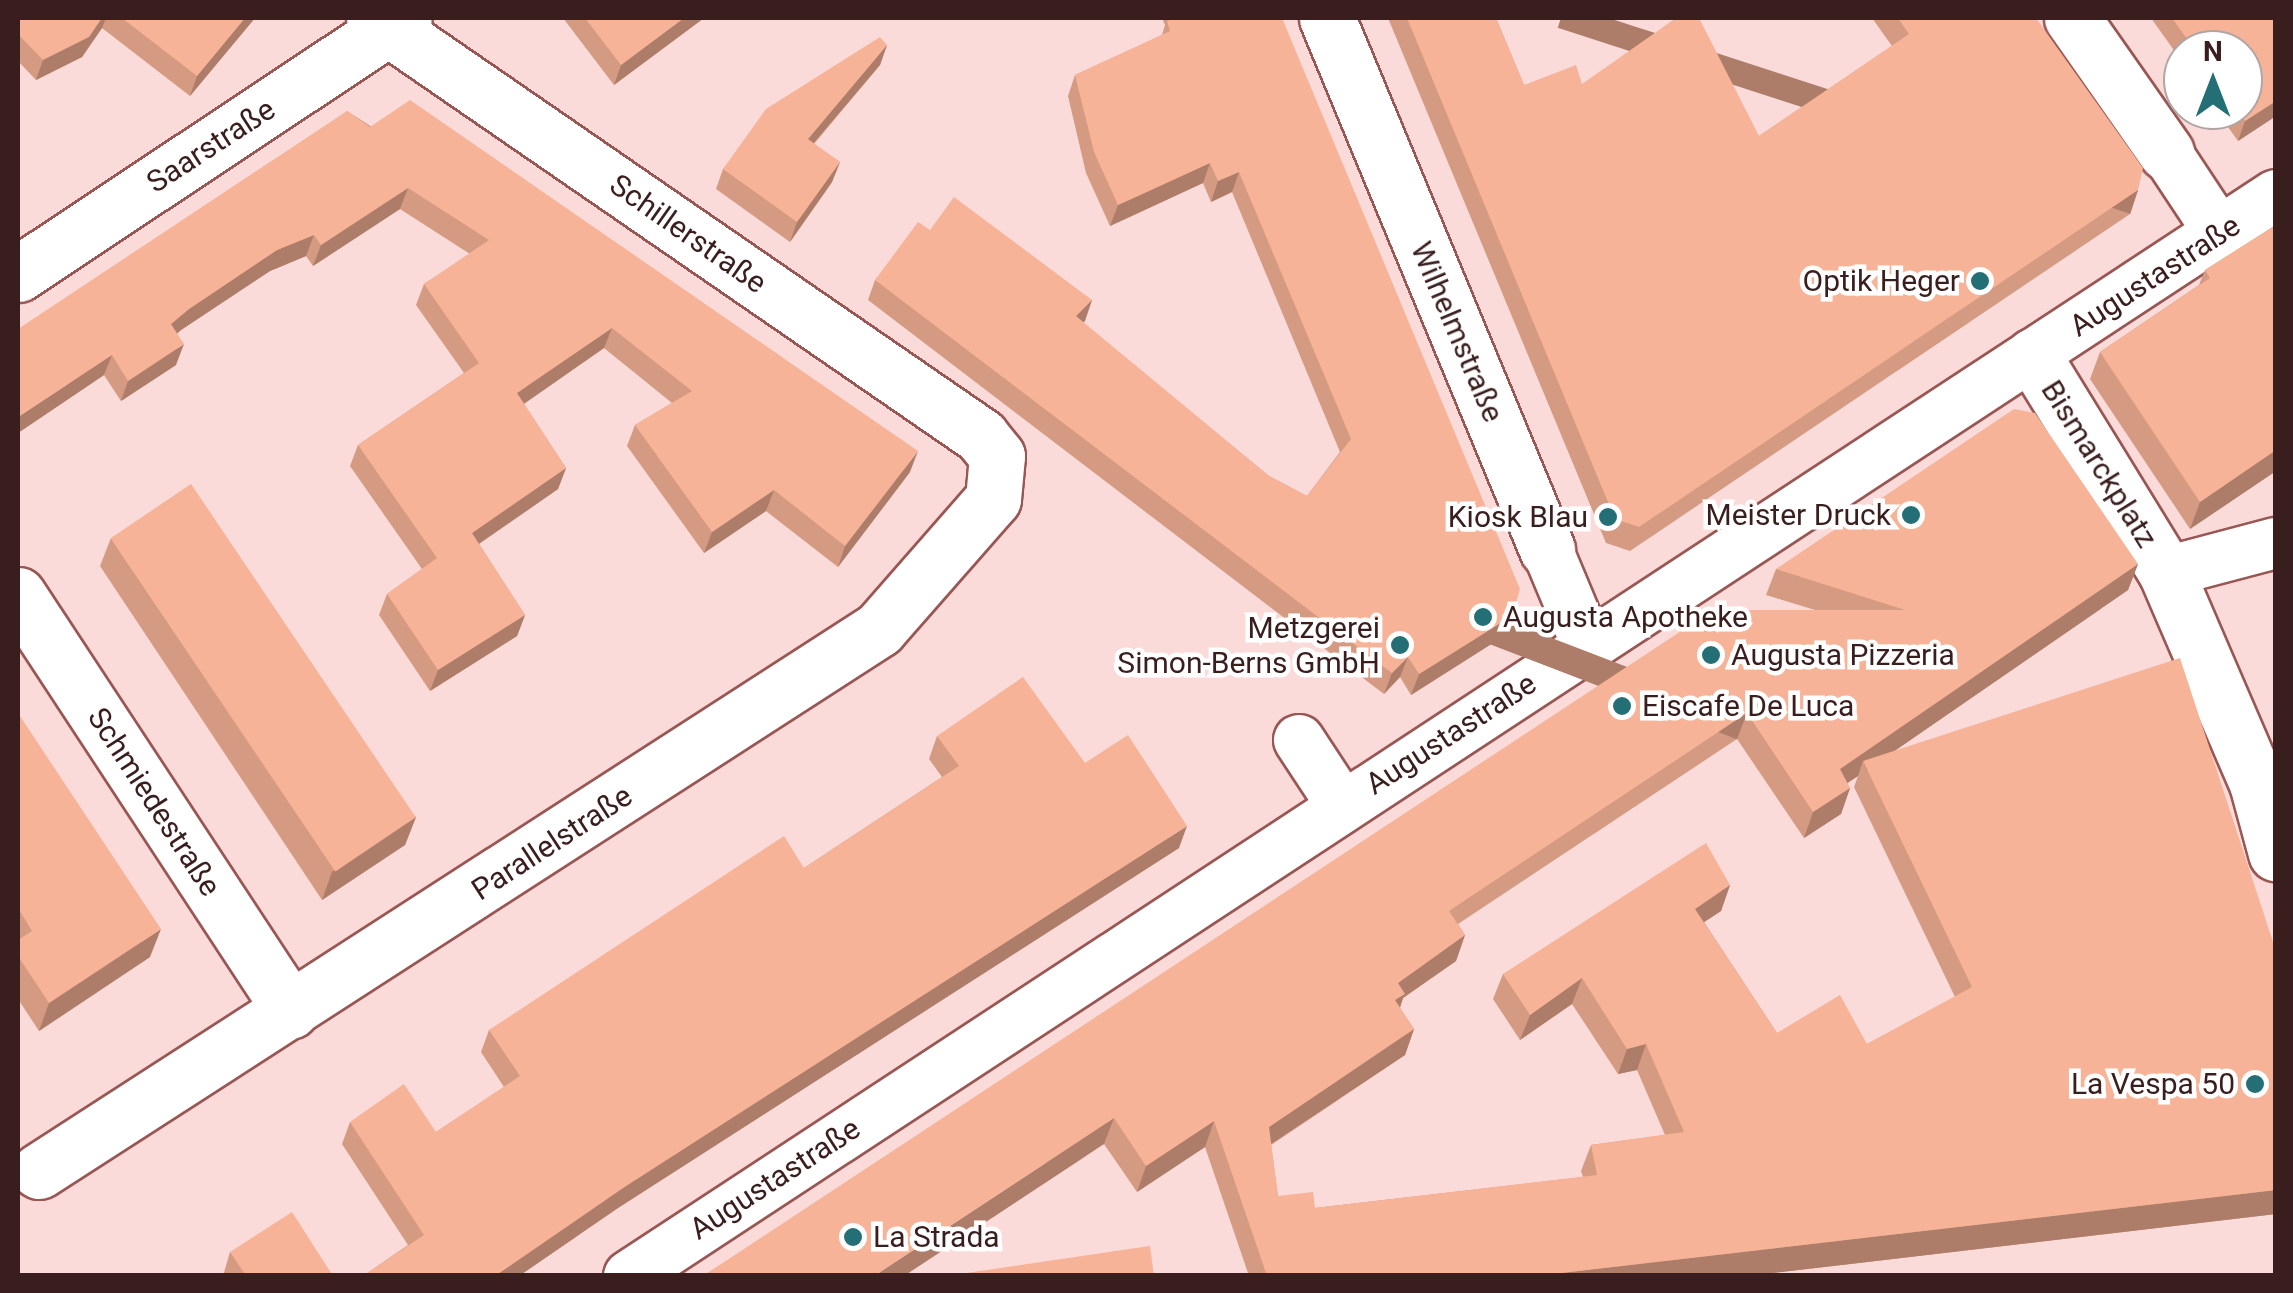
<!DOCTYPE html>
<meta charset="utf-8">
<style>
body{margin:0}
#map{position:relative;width:2293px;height:1293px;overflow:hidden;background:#fbdbd9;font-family:Roboto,sans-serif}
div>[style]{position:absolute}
.roads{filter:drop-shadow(2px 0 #995754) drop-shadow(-2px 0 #995754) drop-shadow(0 2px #995754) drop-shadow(0 -2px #995754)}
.pedestrian>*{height:50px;margin:-25px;padding:0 25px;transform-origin:25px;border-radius:25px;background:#fff}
.minor>*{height:55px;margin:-27.5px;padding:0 27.5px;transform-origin:27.5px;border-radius:27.5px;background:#fff}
.wall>*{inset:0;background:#d49a82}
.shaded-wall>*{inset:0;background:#ad7d6a;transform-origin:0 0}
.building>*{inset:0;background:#f7b397;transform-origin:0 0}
.dots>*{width:28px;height:28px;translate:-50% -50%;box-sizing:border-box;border:5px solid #fff;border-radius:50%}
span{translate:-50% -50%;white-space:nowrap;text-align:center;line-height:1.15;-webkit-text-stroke:9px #fff;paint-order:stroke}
.street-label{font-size:30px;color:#3a1e1d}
.poi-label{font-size:30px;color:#3a1e1d}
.right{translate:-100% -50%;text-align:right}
.left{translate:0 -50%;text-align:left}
.frame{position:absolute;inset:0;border:20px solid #3a1e1d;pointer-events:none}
.north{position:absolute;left:2163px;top:30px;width:100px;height:100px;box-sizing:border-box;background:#fff;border:2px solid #b0a5a5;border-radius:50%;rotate:0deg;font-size:28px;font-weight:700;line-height:40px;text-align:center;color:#3a1e1d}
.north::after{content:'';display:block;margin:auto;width:35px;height:45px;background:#246f75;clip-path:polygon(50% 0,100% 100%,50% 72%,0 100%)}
</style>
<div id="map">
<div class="roads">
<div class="pedestrian">
<div style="left:2166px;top:152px;width:100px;rotate:56.5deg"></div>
<div style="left:1547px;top:549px;width:106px;rotate:67.3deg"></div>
<div style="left:2166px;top:572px;width:114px;rotate:-14.8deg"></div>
<div style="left:1299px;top:740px;width:77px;rotate:56.7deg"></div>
<div style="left:629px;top:1276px;width:1970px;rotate:-33.28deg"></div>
</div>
<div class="minor">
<div style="left:1327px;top:18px;width:575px;rotate:67.5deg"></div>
<div style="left:2072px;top:18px;width:164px;rotate:55deg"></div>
<div style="left:18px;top:274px;width:463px;rotate:-33.6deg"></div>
<div style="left:2033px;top:356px;width:254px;rotate:58.4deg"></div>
<div style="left:2166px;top:572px;width:230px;rotate:66.7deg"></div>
<div style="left:2257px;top:783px;width:73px;rotate:74.8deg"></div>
<div style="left:18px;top:595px;width:497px;rotate:56.7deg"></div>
<div style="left:39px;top:1171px;width:1000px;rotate:-32.83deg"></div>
<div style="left:879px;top:629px;width:173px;rotate:-48.8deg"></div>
<div style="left:993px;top:499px;width:43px;rotate:-84.7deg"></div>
<div style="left:997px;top:456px;width:26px;rotate:-129deg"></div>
<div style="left:981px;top:436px;width:737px;rotate:-145.45deg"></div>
</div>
</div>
<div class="wall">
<div style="clip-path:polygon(18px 18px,255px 18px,190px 96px,102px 28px,82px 57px,36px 80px,18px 61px)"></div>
<div style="clip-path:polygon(563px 18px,704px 18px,614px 85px)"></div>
<div style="clip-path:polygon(1162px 18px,1282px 18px,1504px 636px,1411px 695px,1400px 677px,1384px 694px,868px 300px,875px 280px,930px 230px,1092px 300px,1083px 323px,1269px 476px,1307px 496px,1340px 452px,1232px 192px,1211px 202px,1203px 183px,1110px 226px,1086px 173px,1068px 96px,1075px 75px,1162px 35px,1165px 25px)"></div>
<div style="clip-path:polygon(1388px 18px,1496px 18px,1524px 85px,1582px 84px,1759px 136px,1892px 46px,1872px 18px,2036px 18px,2138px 190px,2130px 214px,1630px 551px,1606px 543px)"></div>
<div style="clip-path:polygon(2151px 18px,2276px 18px,2276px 116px,2238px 141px,2216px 110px,2243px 110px,2243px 50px,2183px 50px,2183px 63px)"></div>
<div style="clip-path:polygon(887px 45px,880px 65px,814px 144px,840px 162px,832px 182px,790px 242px,716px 189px,723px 169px)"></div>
<div style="clip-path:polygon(347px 111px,910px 472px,838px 567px,766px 511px,704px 553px,627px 446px,635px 425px,672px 403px,604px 348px,524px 404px,566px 468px,558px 489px,479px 544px,525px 615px,517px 636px,430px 691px,379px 615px,387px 594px,422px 569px,350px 466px,358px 445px,464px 373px,416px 305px,424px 284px,470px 254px,400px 209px,313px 266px,306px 256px,270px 271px,181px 330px,177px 334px,176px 365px,121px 401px,104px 375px,18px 433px)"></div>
<div style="clip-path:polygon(2276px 225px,2276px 471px,2190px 529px,2090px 379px,2100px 352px,2199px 285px,2205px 270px)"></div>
<div style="clip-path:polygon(111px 538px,416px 817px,405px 845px,322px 900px,100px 566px)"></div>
<div style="clip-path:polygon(evenodd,2138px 564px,2128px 590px,1894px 751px,2276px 951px,2276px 1214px,1747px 1276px,1249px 1276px,1205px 1147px,1137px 1192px,1104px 1144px,703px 1276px,1815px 610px,1766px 595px,1776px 569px,2138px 564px,1737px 739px,1804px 838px,1841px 814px,1850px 788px,1847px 783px,1858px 776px,1854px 787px,1955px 997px,1867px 1044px,1777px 1033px,1704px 922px,1721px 911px,1730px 885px,1503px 974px,1493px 999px,1520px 1040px,1572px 1004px,1618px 1074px,1637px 1070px,1665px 1135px,1591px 1145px,1581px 1171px,1583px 1177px,1315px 1208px,1278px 1196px,1271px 1145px,1405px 1055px,1414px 1029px,1400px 1008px,1403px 998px,1456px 961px,1465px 935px,1458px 924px,1737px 739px)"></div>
<div style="clip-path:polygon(18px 713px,150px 957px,39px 1031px,18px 999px)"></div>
<div style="clip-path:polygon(937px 736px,1085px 763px,1179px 848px,618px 1208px,519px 1276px,363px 1276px,408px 1245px,342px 1144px,350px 1122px,436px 1132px,504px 1087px,481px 1052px,489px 1030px,804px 868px,942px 777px,929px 759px)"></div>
<div style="clip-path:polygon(230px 1252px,333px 1276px,223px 1276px)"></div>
</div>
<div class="shaded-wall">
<div style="clip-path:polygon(102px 18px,106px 18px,102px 28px,82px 57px,36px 80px,43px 60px)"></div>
<div style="clip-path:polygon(245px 18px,255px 18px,190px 96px,197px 76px)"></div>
<div style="clip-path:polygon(684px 18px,704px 18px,614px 85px,621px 65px)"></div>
<div style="clip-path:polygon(887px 45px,880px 65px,800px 159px,808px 139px)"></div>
<div style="clip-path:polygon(2276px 101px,2276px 116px,2238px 141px,2245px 121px)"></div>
<div style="clip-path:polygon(840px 162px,832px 182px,790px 242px,797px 222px)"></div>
<div style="clip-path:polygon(1210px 163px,1203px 183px,1110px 226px,1118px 205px)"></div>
<div style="clip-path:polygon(1239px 172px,1232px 192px,1211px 202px,1218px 181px)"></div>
<div style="clip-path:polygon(408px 188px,400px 209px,313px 266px,321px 245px)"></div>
<div style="left:2138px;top:190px;width:25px;height:602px;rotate:108deg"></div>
<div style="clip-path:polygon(314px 235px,306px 256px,270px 271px,181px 330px,163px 345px,171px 324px,189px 309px,277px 250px)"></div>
<div style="clip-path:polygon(1092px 300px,1085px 321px,1068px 337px,1076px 316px)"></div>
<div style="clip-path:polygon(612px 328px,604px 348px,509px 414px,517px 393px)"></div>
<div style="clip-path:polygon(184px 344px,176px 365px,121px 401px,128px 381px)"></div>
<div style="clip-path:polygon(112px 355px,104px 375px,18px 433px,18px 417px)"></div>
<div style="clip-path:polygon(2276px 450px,2276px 471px,2190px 529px,2200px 502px)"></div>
<div style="clip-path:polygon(918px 451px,910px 472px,838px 567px,845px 546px)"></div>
<div style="clip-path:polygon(566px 468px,558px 489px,464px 554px,472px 533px)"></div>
<div style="clip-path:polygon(774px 490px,766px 511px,704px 553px,712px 532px)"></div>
<div style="clip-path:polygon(2138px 564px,2128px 590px,1867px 770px,1863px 761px,1858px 776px,1831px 794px,1840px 769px)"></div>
<div style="clip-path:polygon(525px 615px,517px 636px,430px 691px,438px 670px)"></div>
<div style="clip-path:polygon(1512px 616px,1504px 636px,1411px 695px,1419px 674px)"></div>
<div style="clip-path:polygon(1408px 657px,1400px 677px,1384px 694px,1392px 673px)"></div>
<div style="left:1747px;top:713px;width:28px;height:358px;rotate:111deg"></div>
<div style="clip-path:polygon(1850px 788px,1841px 814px,1804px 838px,1813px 812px)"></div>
<div style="clip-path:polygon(416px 817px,405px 845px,322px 900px,332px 872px)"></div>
<div style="clip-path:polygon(1187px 826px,1179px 848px,618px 1208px,519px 1276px,495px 1276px,626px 1186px)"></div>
<div style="clip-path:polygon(1730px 885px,1721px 911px,1686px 934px,1695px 909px)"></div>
<div style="clip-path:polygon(161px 929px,150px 957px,39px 1031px,49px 1003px)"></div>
<div style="clip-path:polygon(1465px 935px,1456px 961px,1403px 998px,1396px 1019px,1385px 1026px,1398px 983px)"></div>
<div style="clip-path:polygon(1582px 978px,1572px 1004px,1520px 1040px,1530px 1015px)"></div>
<div style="clip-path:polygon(1414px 1029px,1405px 1055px,1259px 1152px,1269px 1127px)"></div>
<div style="clip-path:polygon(1646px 1044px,1637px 1070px,1618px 1074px,1627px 1049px)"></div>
<div style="clip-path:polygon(1114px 1118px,1104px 1144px,904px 1276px,874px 1276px)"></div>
<div style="clip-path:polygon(1214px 1121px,1205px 1147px,1137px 1192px,1146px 1166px)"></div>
<div style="clip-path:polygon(2276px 1190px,2276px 1214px,1747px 1276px,1535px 1276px)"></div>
</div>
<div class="building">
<div style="clip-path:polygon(18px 18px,102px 18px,89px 37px,43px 60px,18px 34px)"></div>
<div style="clip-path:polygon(122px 18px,245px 18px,197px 76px)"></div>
<div style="clip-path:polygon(585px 18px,684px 18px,621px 65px)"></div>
<div style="clip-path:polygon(1175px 18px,1282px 18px,1520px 589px,1512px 616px,1419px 674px,1408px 657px,1392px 673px,875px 280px,918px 222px,930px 230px,954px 197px,1092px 300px,1076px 316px,1269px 476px,1307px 496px,1351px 439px,1239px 172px,1218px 181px,1210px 163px,1118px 205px,1094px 152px,1075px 75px,1170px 31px,1167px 21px)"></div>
<div style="clip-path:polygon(1407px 18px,1496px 18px,1524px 85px,1576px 65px,1582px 84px,1676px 18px,1699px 18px,1759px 136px,1909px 34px,1898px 18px,2036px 18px,2143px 168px,2138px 190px,1639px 527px,1615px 519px)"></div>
<div style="clip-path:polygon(2172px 18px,2276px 18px,2276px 101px,2245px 121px,2238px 110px,2243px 110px,2243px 50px,2195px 50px)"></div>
<div style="clip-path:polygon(880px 37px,887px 45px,808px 139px,840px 162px,797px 222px,723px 169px,766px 109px)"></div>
<div style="clip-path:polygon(410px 100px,918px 451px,845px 546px,774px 490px,712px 532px,635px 425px,692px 391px,612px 328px,517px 393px,566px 468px,472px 533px,525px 615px,438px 670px,387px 594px,437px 558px,358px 445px,479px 363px,424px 284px,489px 240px,408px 188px,321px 245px,314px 235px,277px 250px,189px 309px,171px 324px,184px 344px,128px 381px,112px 355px,18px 417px,18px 329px,347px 111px,370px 127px)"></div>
<div style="clip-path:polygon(2276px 225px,2276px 450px,2200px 502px,2100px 352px,2210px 278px,2205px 270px)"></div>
<div style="clip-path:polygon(2014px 409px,2035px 413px,2138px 564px,1840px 769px,1850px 788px,1813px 812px,1747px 713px,1449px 911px,1465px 935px,1398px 983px,1405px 994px,1395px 1000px,1414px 1029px,1269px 1127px,1278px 1196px,1313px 1192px,1315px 1208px,1597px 1175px,1591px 1145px,1684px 1132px,1646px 1044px,1627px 1049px,1582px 978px,1530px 1015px,1503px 974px,1706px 843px,1730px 885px,1695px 909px,1777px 1033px,1840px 995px,1867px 1044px,1972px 987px,1863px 761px,2180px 658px,2276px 951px,2276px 1190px,1535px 1276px,1267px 1276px,1214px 1121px,1146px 1166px,1114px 1118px,874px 1276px,703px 1276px,1713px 610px,1905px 610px,1776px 569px)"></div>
<div style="left:191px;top:484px;width:402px;height:97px;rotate:56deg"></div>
<div style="clip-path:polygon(1023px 677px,1085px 763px,1128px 735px,1187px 826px,626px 1186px,495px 1276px,363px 1276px,424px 1235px,350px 1122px,404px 1084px,436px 1132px,520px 1076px,489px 1030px,784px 836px,804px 868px,959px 766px,937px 736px)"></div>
<div style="clip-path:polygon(18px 713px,161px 929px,49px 1003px,18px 956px,18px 940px,32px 931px,18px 908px)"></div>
<div style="clip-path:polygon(292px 1212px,333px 1276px,246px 1276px,230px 1252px)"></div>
<div style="clip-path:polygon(1150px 1246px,1154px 1276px,946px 1276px)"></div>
</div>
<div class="dots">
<div style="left:1980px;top:281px;background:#246f75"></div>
<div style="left:1911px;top:515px;background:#246f75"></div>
<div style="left:1608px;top:517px;background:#246f75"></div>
<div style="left:1483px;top:617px;background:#246f75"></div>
<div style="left:1400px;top:645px;background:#246f75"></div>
<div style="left:1711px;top:655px;background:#246f75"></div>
<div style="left:1622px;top:706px;background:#246f75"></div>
<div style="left:2255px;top:1084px;background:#246f75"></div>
<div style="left:853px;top:1237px;background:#246f75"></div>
</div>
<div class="street-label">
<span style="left:211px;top:146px;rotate:-33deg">Saarstraße</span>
<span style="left:688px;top:234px;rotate:35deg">Schillerstraße</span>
<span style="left:2155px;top:276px;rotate:-33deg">Augustastraße</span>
<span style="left:1457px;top:332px;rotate:67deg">Wilhelmstraße</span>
<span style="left:2099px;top:464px;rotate:58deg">Bismarckplatz</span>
<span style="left:1451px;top:734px;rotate:-33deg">Augustastraße</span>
<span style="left:154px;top:802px;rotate:57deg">Schmiedestraße</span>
<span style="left:552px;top:843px;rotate:-33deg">Parallelstraße</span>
<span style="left:775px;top:1179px;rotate:-33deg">Augustastraße</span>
</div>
<div class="poi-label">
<span class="right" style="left:1960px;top:281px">Optik Heger</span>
<span class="right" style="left:1891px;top:515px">Meister Druck</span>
<span class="right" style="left:1588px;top:517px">Kiosk Blau</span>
<span class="left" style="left:1503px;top:617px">Augusta Apotheke</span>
<span class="right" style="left:1380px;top:645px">Metzgerei<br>Simon-Berns GmbH</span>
<span class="left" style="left:1731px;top:655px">Augusta Pizzeria</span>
<span class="left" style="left:1642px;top:706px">Eiscafe De Luca</span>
<span class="right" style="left:2235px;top:1084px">La Vespa 50</span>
<span class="left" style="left:873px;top:1237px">La Strada</span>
</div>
<div class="frame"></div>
<div class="north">N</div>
</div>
